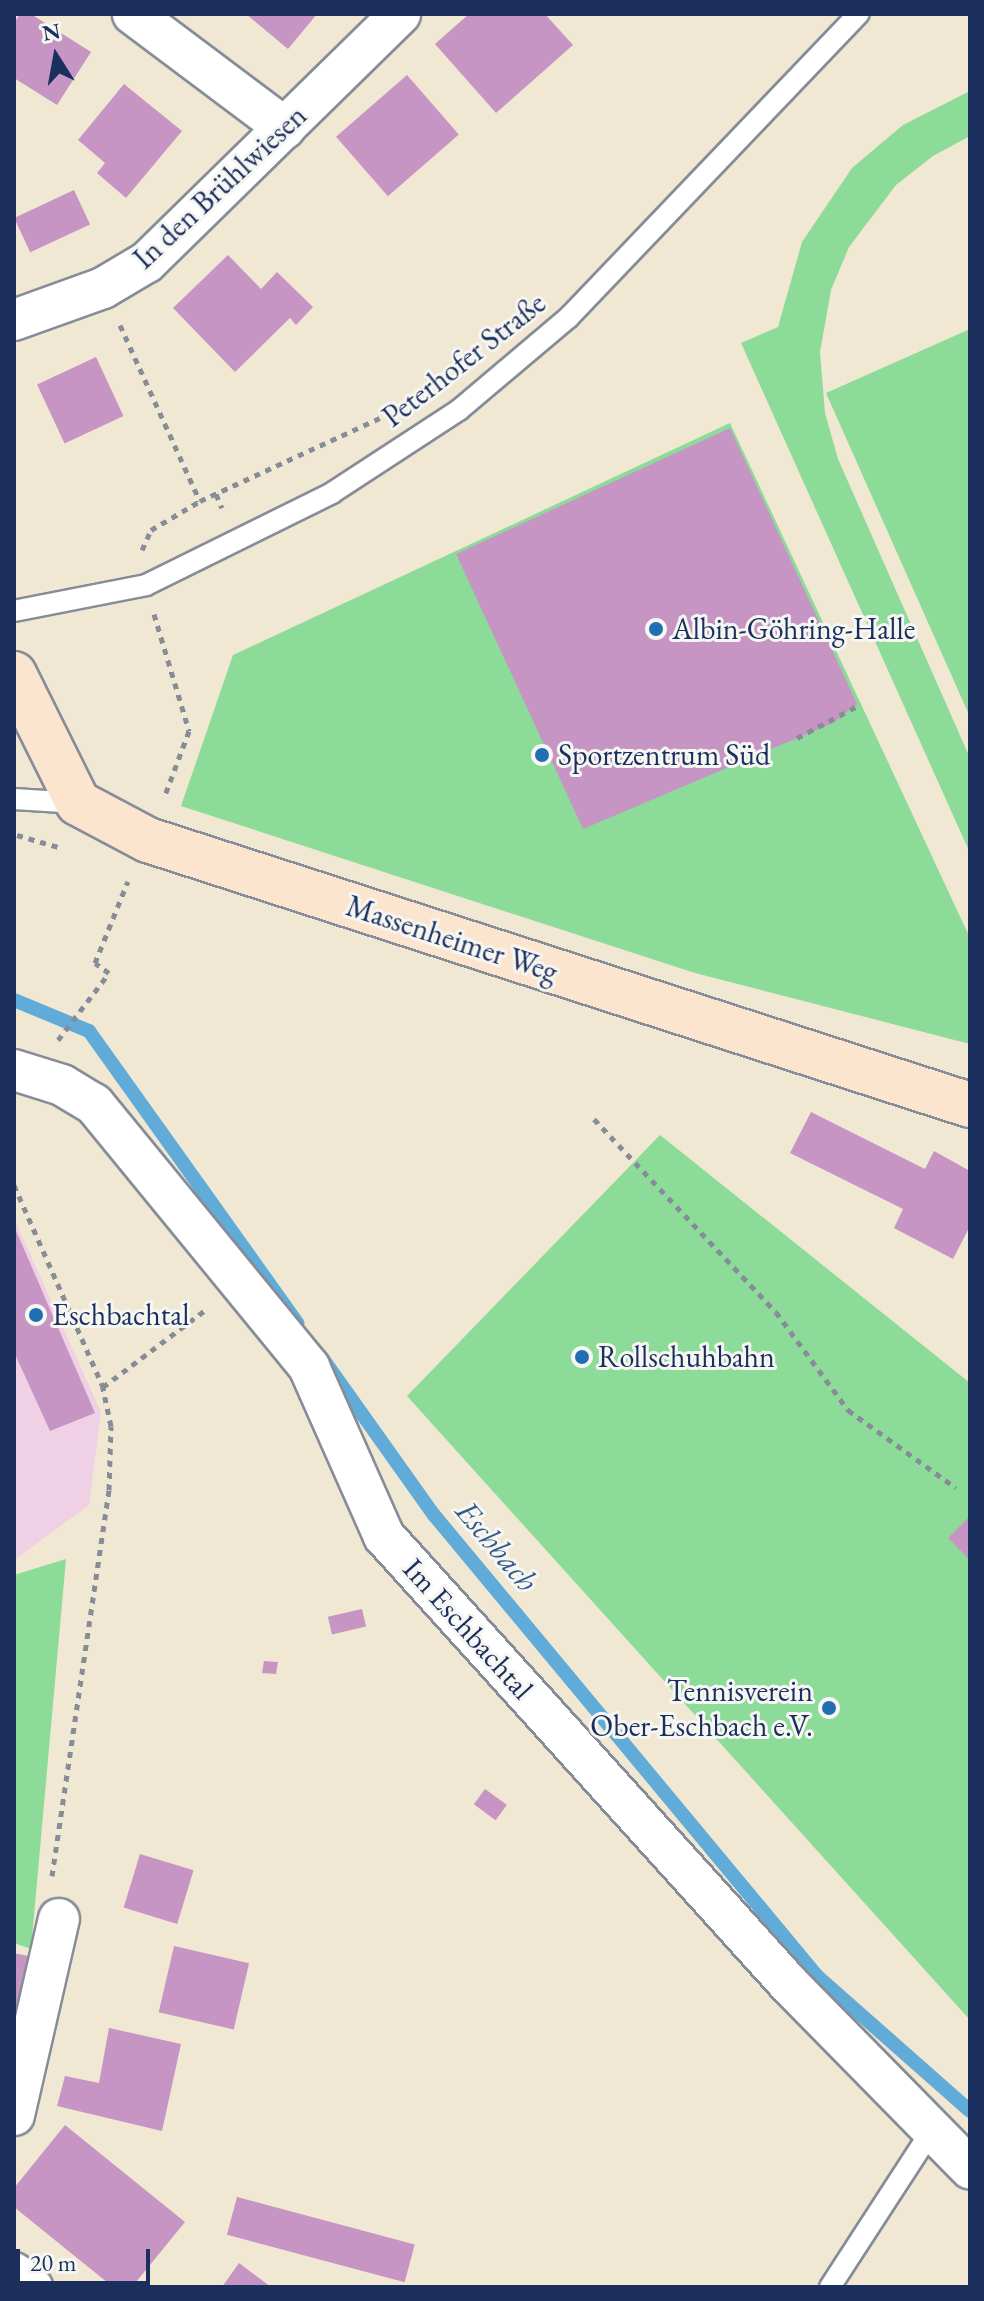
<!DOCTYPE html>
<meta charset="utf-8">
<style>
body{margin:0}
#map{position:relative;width:984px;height:2301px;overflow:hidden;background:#f0e8d2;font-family:"EB Garamond",serif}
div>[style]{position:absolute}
.built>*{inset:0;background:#f0d0e5}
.green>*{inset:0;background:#8ddb99}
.stream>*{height:14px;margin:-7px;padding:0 7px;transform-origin:7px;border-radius:7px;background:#61abd9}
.building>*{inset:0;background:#c695c4;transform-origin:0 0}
.path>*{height:5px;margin-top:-2.5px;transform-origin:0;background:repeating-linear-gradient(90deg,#868c98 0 6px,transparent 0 12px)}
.roads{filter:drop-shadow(2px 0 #868c98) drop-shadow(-2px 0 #868c98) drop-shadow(0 2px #868c98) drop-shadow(0 -2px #868c98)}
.lane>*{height:20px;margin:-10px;padding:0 10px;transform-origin:10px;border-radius:10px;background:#fff}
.street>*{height:40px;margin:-20px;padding:0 20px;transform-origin:20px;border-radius:20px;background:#fff}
.secondary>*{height:44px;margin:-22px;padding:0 22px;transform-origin:22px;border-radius:22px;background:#fbe5cf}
.dots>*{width:22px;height:22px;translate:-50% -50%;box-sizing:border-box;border:4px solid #f6f6f2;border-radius:50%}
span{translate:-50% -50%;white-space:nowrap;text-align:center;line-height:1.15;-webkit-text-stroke:6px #f6f6f2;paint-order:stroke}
.street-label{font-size:30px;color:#1b2f5e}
.poi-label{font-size:30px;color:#1b2f5e}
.left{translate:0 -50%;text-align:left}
.right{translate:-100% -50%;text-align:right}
.water-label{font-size:32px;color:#345a89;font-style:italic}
.frame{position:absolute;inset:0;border:16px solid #1b2f5e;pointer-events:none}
.north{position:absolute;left:16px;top:16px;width:80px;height:80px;-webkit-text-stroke:6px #f6f6f2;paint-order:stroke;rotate:349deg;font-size:22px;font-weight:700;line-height:32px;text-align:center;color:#1b2f5e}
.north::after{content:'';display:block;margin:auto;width:28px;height:36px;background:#1b2f5e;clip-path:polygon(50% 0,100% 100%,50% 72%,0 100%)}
.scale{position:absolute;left:16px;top:2249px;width:134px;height:36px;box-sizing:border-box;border:4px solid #1b2f5e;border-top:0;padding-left:10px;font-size:24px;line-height:28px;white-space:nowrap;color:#1b2f5e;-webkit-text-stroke:6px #f6f6f2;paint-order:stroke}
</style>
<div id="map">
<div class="built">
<div style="clip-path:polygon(14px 1218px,101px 1412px,89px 1505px,14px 1560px)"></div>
</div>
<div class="green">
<div style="clip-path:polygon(970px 91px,970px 136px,933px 156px,896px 185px,849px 247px,831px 290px,820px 352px,825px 413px,838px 459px,970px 758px,970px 853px,741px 343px,778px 327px,802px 242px,852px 168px,903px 125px)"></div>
<div style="clip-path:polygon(970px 329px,970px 717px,826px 393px)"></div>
<div style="clip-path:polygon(730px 423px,970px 938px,970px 1044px,695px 973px,181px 806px,233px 655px)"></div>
<div style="clip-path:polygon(660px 1135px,970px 1383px,970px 2020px,407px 1396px)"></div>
<div style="clip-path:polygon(66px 1559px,31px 1949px,14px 1943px,14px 1575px)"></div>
</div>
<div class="stream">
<div style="left:14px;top:1000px;width:81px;rotate:22.5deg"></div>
<div style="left:89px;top:1031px;width:359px;rotate:54.5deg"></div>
<div style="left:323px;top:1359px;width:191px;rotate:54.6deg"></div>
<div style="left:434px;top:1515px;width:599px;rotate:50.28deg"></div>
<div style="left:817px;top:1976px;width:204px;rotate:41.4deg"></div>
</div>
<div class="building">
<div style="clip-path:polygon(20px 14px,31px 14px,91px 52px,57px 105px,14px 78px,14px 23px)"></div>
<div style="clip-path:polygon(246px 14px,317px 14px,288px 49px)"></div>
<div style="clip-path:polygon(469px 14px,545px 14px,573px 45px,496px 113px,435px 44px)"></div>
<div style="left:407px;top:75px;width:79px;height:94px;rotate:49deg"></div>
<div style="clip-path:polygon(124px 84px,182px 131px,126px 198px,97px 173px,105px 163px,78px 140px)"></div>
<div style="left:74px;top:190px;width:38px;height:66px;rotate:65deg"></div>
<div style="clip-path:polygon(228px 255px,261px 289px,277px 272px,313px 307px,296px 325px,290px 318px,235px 372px,173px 308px)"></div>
<div style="left:96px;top:357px;width:65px;height:65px;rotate:65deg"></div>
<div style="clip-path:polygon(730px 428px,857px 704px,833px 723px,583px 829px,456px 554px)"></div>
<div style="clip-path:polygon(811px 1112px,925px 1169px,934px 1151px,970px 1171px,970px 1226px,953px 1259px,894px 1228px,903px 1209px,790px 1153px)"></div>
<div style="clip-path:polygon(14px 1226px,95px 1413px,50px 1431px,14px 1352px)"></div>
<div style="clip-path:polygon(970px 1516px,970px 1560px,948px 1538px)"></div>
<div style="left:362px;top:1609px;width:18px;height:35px;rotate:77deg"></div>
<div style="clip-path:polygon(264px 1661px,278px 1662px,276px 1674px,262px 1673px)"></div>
<div style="left:485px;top:1789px;width:27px;height:19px;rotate:36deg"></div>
<div style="left:140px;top:1854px;width:56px;height:56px;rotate:17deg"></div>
<div style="left:174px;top:1946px;width:77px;height:68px;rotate:13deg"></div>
<div style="clip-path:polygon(14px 1953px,33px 1957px,14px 2027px)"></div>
<div style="clip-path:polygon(109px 2028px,181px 2044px,162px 2131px,57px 2106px,65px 2076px,99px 2083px)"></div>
<div style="clip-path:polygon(65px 2125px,185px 2222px,132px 2287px,113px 2287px,14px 2207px,14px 2188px)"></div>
<div style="left:237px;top:2197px;width:184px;height:39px;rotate:15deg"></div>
<div style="clip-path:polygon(239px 2263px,271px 2287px,222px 2287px)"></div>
</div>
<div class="path">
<div style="left:120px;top:325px;width:193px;rotate:65.6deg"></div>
<div style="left:216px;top:494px;width:15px;rotate:67deg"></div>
<div style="left:142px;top:550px;width:22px;rotate:-66deg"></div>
<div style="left:151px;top:530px;width:57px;rotate:-30.6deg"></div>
<div style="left:200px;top:501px;width:198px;rotate:-24.8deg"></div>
<div style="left:154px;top:614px;width:122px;rotate:73.3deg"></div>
<div style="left:189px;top:731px;width:72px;rotate:110.5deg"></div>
<div style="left:797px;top:738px;width:72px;rotate:-28deg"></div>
<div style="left:17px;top:835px;width:47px;rotate:16.1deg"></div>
<div style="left:58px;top:1040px;width:84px;rotate:-52.7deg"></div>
<div style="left:109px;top:973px;width:17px;rotate:-144deg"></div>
<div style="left:95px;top:963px;width:88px;rotate:-68.1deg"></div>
<div style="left:594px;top:1119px;width:265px;rotate:46.7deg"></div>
<div style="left:776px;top:1312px;width:122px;rotate:53.7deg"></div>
<div style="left:848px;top:1410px;width:133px;rotate:35.8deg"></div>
<div style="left:14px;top:1185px;width:221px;rotate:66.2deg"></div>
<div style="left:52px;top:1876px;width:390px;rotate:-81.6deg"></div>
<div style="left:109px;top:1490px;width:64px;rotate:-88.2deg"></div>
<div style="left:111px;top:1426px;width:40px;rotate:-102deg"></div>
<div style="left:103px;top:1387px;width:131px;rotate:-37deg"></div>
</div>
<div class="roads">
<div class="lane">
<div style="left:14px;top:611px;width:135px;rotate:-11.1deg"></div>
<div style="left:146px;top:585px;width:208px;rotate:-26.3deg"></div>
<div style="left:332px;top:493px;width:152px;rotate:-33.2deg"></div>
<div style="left:459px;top:410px;width:143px;rotate:-40.2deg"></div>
<div style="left:568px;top:318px;width:421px;rotate:-46.3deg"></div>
<div style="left:14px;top:799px;width:64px;rotate:3.6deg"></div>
<div style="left:830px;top:2287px;width:187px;rotate:-57deg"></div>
</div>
<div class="street">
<div style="left:133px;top:14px;width:190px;rotate:36.9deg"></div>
<div style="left:14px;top:320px;width:95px;rotate:-19.8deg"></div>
<div style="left:103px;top:288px;width:51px;rotate:-30.6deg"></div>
<div style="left:147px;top:262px;width:354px;rotate:-44.4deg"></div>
<div style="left:14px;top:1070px;width:50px;rotate:17.4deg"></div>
<div style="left:62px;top:1085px;width:37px;rotate:31deg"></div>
<div style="left:94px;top:1104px;width:340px;rotate:50.7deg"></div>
<div style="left:309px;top:1367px;width:185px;rotate:66.1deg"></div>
<div style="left:384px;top:1536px;width:603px;rotate:47.89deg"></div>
<div style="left:788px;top:1983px;width:260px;rotate:45.5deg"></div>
<div style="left:14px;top:2115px;width:201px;rotate:-77.1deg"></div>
<div style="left:14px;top:2273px;width:23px;rotate:38deg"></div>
</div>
<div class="secondary">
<div style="left:14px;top:674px;width:144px;rotate:63.6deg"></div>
<div style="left:78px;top:803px;width:79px;rotate:27.9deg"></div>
<div style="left:148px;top:840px;width:864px;rotate:17.87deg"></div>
</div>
</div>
<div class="dots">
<div style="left:656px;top:629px;background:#1f6fb2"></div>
<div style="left:542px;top:755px;background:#1f6fb2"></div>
<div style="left:36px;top:1315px;background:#1f6fb2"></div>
<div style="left:582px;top:1357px;background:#1f6fb2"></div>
<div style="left:829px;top:1708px;background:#1f6fb2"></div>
</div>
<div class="street-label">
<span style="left:220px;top:187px;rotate:-43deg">In den Brühlwiesen</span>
<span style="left:464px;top:360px;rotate:-38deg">Peterhofer Straße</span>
<span style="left:452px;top:939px;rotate:18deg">Massenheimer Weg</span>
<span style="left:468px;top:1629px;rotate:48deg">Im Eschbachtal</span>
</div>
<div class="poi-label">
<span class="left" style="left:672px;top:629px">Albin-Göhring-Halle</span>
<span class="left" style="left:558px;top:755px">Sportzentrum Süd</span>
<span class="left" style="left:52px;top:1315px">Eschbachtal</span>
<span class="left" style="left:598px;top:1357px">Rollschuhbahn</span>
<span class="right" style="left:813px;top:1708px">Tennisverein<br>Ober-Eschbach e.V.</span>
</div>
<div class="water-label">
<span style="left:497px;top:1546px;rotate:50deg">Eschbach</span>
</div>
<div class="frame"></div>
<div class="north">N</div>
<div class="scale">20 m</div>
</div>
